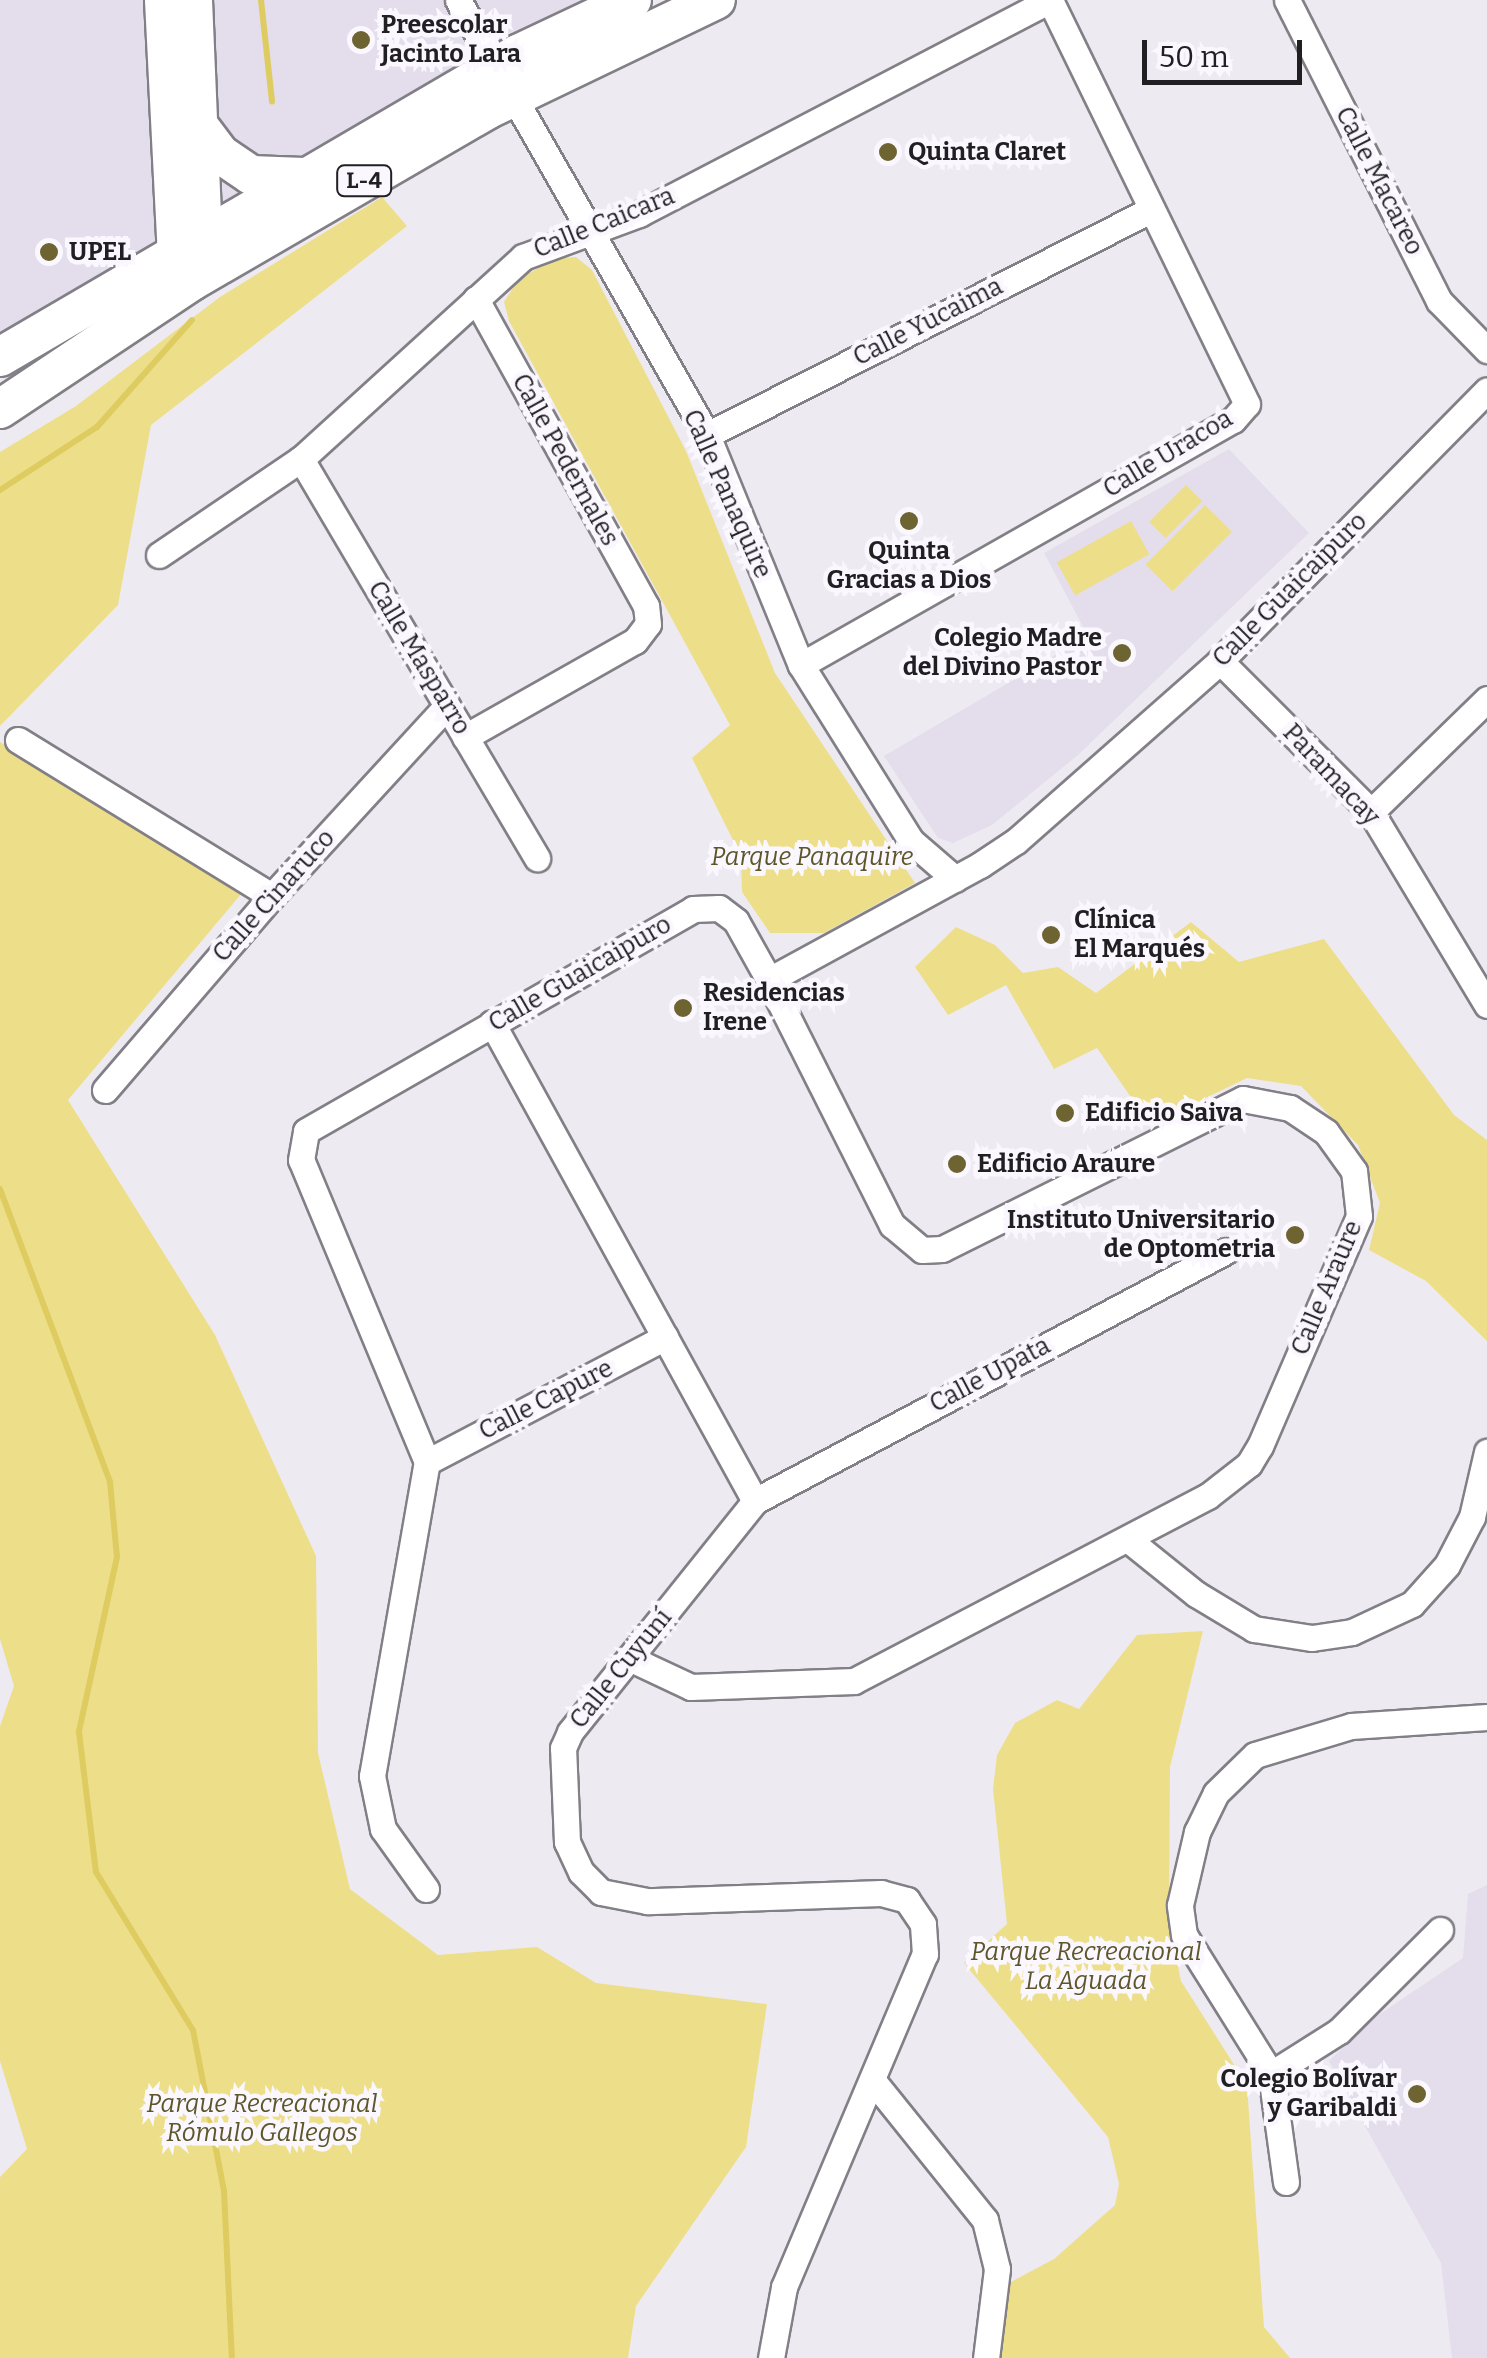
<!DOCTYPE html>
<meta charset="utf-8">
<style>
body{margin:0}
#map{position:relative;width:1487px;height:2358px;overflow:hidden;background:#eeeaf2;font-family:Bitter,serif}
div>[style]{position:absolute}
.built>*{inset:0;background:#e4ddeb}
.green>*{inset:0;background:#eddf8a;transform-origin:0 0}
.stream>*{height:6px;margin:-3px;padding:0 3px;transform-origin:3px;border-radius:3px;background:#decc60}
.roads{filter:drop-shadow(2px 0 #827f86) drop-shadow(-2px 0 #827f86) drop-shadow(0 2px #827f86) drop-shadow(0 -2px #827f86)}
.street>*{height:25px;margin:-12.5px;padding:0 12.5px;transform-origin:12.5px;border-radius:12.5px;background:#fff}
.secondary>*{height:35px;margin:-17.5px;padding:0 17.5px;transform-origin:17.5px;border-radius:17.5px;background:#fff}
.primary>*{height:38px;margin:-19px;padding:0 19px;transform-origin:19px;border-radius:19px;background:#fff}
.dots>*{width:28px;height:28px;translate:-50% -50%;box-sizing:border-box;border:5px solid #fbf7ff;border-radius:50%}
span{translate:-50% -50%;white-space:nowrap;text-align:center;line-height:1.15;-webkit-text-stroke:9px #fbf7ff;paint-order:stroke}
.shield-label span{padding:2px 8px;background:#fbf7ff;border:2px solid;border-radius:8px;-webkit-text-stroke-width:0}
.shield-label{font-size:22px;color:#211f22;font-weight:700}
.poi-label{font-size:25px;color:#211f22;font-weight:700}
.left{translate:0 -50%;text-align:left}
.right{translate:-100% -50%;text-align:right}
.street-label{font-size:25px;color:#211f22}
.park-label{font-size:25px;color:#5d5629;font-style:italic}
.scale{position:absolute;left:1142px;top:40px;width:160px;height:45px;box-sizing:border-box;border:5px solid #211f22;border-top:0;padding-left:12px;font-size:30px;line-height:35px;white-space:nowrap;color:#211f22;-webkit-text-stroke:8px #fbf7ff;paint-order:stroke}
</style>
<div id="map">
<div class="built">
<div style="clip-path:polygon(0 0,619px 0,0 347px)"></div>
<div style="clip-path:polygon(1229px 449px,1309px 533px,1078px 755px,992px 825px,953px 843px,938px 838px,884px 756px,1088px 636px,1044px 553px)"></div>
<div style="clip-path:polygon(1487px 1885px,1487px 2358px,1452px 2358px,1441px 2263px,1329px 2061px,1374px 2018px,1463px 1958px,1468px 1894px)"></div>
</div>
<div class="green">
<div style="clip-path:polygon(382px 197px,407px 226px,151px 425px,118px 605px,0 726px,0 452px,76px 406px,220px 297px)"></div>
<div style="clip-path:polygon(576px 257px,592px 270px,686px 451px,775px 673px,915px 883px,824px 933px,770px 933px,742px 892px,741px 856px,692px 758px,730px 725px,509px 321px,504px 302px,518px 280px,553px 259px)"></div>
<div style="left:1186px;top:485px;width:23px;height:52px;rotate:45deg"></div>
<div style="left:1205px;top:505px;width:38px;height:84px;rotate:45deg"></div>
<div style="left:1131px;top:521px;width:38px;height:85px;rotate:61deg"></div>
<div style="clip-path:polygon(0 742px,242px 893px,68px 1100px,215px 1335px,316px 1556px,318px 1753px,350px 1889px,438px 1955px,537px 1947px,596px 1983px,767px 2004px,746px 2147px,636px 2306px,628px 2358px,0 2358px,0 2177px,27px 2149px,0 2061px,0 1726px,14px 1686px,0 1639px)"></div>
<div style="clip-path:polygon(1191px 922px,1239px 962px,1324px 939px,1454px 1115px,1487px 1140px,1487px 1341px,1426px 1281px,1369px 1250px,1380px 1203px,1358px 1145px,1301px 1086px,1247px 1078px,1150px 1125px,1097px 1048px,1054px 1069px,1006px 985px,948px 1015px,915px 967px,956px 927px,995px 945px,1023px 973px,1058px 967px,1096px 993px)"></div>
<div style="clip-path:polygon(1203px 1631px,1170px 1767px,1169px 1920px,1181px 1981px,1247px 2085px,1264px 2327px,1290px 2358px,1000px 2358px,1009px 2283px,1054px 2259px,1115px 2205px,1119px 2184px,1108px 2137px,964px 1963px,1007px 1924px,993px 1789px,997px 1755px,1015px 1723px,1057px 1700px,1079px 1709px,1137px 1635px)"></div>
</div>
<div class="stream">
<div style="left:261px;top:0;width:102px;rotate:83.8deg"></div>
<div style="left:0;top:490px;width:116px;rotate:-33deg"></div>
<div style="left:97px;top:427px;width:143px;rotate:-48.4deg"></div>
<div style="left:0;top:1189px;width:313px;rotate:69.4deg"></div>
<div style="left:110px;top:1482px;width:75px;rotate:84.7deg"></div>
<div style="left:117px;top:1557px;width:179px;rotate:102.3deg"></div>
<div style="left:79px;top:1732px;width:141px;rotate:83.1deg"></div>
<div style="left:96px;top:1872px;width:185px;rotate:58.5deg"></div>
<div style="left:193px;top:2030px;width:164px;rotate:79.1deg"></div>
<div style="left:224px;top:2191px;width:167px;rotate:87.3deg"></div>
</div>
<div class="roads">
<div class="street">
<div style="left:458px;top:0;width:501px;rotate:60.21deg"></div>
<div style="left:707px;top:435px;width:248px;rotate:67.8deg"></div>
<div style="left:801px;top:665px;width:208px;rotate:58deg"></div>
<div style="left:911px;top:841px;width:58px;rotate:40.8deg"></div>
<div style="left:1287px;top:0;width:337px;rotate:63.2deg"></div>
<div style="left:1439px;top:301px;width:69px;rotate:45.6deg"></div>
<div style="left:707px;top:435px;width:498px;rotate:-26.9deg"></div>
<div style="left:301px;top:459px;width:464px;rotate:59.4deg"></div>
<div style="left:159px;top:555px;width:171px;rotate:-34.1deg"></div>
<div style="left:301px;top:459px;width:300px;rotate:-42.3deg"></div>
<div style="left:523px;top:257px;width:124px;rotate:-20.3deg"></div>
<div style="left:639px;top:214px;width:463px;rotate:-27.5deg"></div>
<div style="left:1220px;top:661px;width:214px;rotate:45deg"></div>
<div style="left:1371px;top:812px;width:225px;rotate:59deg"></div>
<div style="left:801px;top:665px;width:497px;rotate:-29.6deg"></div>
<div style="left:1233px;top:420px;width:21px;rotate:-49deg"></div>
<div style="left:1247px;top:404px;width:449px;rotate:-116deg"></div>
<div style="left:465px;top:737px;width:195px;rotate:-29.5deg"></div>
<div style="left:635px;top:641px;width:21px;rotate:-53deg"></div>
<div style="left:648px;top:624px;width:18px;rotate:-96deg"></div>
<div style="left:646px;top:606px;width:351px;rotate:-119deg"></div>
<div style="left:18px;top:740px;width:298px;rotate:31.6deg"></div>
<div style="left:1371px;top:812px;width:162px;rotate:-44.2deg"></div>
<div style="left:492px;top:1023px;width:546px;rotate:61.18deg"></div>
<div style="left:105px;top:1090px;width:256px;rotate:-49.3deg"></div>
<div style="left:272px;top:896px;width:258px;rotate:-47.4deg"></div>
<div style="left:427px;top:1462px;width:269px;rotate:-27.7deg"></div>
<div style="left:1130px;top:1541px;width:85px;rotate:38.8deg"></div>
<div style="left:1196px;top:1594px;width:68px;rotate:31.1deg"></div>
<div style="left:1254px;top:1629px;width:59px;rotate:8.8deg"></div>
<div style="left:1312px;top:1638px;width:40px;rotate:-8.5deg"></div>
<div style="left:1352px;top:1632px;width:66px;rotate:-25deg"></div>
<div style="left:1412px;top:1604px;width:52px;rotate:-48.1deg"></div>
<div style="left:1447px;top:1565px;width:54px;rotate:-62.5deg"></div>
<div style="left:1472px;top:1517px;width:67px;rotate:-77deg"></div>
<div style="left:629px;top:1658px;width:68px;rotate:25.1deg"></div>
<div style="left:691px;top:1687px;width:163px;rotate:-2.1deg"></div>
<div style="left:854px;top:1681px;width:399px;rotate:-27.6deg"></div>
<div style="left:1208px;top:1496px;width:52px;rotate:-38deg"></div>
<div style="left:1249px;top:1464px;width:21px;rotate:-59deg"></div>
<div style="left:1260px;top:1446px;width:250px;rotate:-66.7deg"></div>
<div style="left:1359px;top:1216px;width:45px;rotate:-96.3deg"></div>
<div style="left:1354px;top:1171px;width:48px;rotate:-125.7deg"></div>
<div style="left:1326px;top:1132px;width:43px;rotate:-146.3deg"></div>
<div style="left:1290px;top:1108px;width:48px;rotate:-169.2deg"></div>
<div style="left:1243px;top:1099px;width:336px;rotate:153.5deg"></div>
<div style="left:942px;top:1249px;width:20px;rotate:177deg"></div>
<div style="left:922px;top:1250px;width:39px;rotate:-140deg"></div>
<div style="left:892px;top:1225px;width:274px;rotate:-116.7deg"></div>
<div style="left:426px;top:1889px;width:74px;rotate:-125.6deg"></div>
<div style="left:383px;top:1829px;width:54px;rotate:-101.7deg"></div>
<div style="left:372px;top:1776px;width:319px;rotate:-80.1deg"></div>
<div style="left:427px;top:1462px;width:327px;rotate:-112.6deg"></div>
<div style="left:301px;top:1160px;width:29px;rotate:-80deg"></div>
<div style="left:306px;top:1131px;width:446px;rotate:-29.8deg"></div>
<div style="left:693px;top:909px;width:26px;rotate:-2deg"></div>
<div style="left:719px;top:908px;width:21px;rotate:37deg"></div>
<div style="left:736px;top:921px;width:68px;rotate:60.8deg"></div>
<div style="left:769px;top:980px;width:240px;rotate:-28.6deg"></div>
<div style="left:980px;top:865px;width:43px;rotate:-33.7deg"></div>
<div style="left:1016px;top:841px;width:272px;rotate:-41.4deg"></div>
<div style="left:1220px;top:661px;width:380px;rotate:-45.4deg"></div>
<div style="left:1271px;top:2074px;width:80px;rotate:-32.3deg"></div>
<div style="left:1339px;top:2031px;width:143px;rotate:-45deg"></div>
<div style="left:874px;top:2082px;width:177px;rotate:51.2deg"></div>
<div style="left:985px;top:2220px;width:50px;rotate:76.2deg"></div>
<div style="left:997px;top:2269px;width:90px;rotate:97deg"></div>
<div style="left:1286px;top:2182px;width:109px;rotate:-97.9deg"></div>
<div style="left:1271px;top:2074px;width:164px;rotate:-122deg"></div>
<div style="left:1184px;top:1935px;width:30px;rotate:-98deg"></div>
<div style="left:1180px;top:1905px;width:75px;rotate:-76.9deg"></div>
<div style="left:1197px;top:1832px;width:43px;rotate:-64deg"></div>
<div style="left:1216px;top:1793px;width:54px;rotate:-44.3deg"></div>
<div style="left:1255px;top:1755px;width:100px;rotate:-16.8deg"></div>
<div style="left:1351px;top:1726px;width:136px;rotate:-3.8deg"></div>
<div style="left:771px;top:2358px;width:72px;rotate:-79.6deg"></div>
<div style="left:784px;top:2287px;width:362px;rotate:-67.1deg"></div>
<div style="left:925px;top:1954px;width:30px;rotate:-94deg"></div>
<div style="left:923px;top:1924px;width:29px;rotate:-124deg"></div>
<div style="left:907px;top:1900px;width:27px;rotate:-165deg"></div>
<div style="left:881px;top:1893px;width:234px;rotate:178deg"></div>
<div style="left:647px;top:1901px;width:47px;rotate:-168.9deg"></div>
<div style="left:601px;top:1892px;width:28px;rotate:-135deg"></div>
<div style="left:581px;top:1872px;width:33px;rotate:-115deg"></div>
<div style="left:567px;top:1842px;width:94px;rotate:-92.4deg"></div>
<div style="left:563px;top:1748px;width:17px;rotate:-66deg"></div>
<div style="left:570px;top:1732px;width:296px;rotate:-51.3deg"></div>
<div style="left:755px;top:1501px;width:533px;rotate:-27.96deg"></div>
</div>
<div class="secondary">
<div style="left:162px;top:0;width:253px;rotate:87.1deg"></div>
<div style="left:175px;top:253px;width:27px;rotate:59deg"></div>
<div style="left:194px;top:0;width:237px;rotate:87.6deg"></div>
<div style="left:204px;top:237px;width:26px;rotate:61deg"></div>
</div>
<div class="primary">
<div style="left:199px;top:126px;width:35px;rotate:53deg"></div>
<div style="left:220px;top:154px;width:37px;rotate:34deg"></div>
<div style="left:251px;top:175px;width:53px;rotate:2.2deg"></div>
<div style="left:0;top:357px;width:600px;rotate:-30.33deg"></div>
<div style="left:518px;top:54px;width:126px;rotate:-25.3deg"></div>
<div style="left:0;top:409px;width:231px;rotate:-33.7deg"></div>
<div style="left:192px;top:281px;width:341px;rotate:-30.1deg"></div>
<div style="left:487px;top:110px;width:254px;rotate:-25.7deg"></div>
</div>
</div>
<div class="dots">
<div style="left:361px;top:40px;background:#6d6431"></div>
<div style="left:888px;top:152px;background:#6d6431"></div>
<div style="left:49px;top:252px;background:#6d6431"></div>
<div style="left:909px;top:521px;background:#6d6431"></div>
<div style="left:1122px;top:653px;background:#6d6431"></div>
<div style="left:1051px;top:935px;background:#6d6431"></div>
<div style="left:683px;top:1008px;background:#6d6431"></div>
<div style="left:1065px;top:1113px;background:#6d6431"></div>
<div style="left:957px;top:1164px;background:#6d6431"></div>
<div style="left:1295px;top:1235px;background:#6d6431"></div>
<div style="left:1417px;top:2094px;background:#6d6431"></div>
</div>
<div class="shield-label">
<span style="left:364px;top:181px">L-4</span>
</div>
<div class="poi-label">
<span class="left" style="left:381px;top:40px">Preescolar<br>Jacinto Lara</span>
<span class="left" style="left:908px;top:152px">Quinta Claret</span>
<span class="left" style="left:69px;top:252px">UPEL</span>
<span style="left:909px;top:566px">Quinta<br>Gracias a Dios</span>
<span class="right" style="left:1102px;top:653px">Colegio Madre<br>del Divino Pastor</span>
<span class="left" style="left:1074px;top:935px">Clínica<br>El Marqués</span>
<span class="left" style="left:703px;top:1008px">Residencias<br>Irene</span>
<span class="left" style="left:1085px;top:1113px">Edificio Saiva</span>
<span class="left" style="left:977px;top:1164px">Edificio Araure</span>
<span class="right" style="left:1275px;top:1235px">Instituto Universitario<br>de Optometria</span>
<span class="right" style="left:1397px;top:2094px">Colegio Bolívar<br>y Garibaldi</span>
</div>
<div class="street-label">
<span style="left:1379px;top:181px;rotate:63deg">Calle Macareo</span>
<span style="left:604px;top:223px;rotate:-22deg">Calle Caicara</span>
<span style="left:928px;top:322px;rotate:-27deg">Calle Yucaima</span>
<span style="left:1168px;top:454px;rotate:-31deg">Calle Uracoa</span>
<span style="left:565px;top:460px;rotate:61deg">Calle Pedernales</span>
<span style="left:727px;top:494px;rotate:66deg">Calle Panaquire</span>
<span style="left:1290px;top:590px;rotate:-45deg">Calle Guaicaipuro</span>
<span style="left:419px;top:658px;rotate:59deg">Calle Masparro</span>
<span style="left:1331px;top:775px;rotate:47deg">Paramacay</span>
<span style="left:274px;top:896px;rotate:-48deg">Calle Cinaruco</span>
<span style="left:580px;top:974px;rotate:-30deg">Calle Guaicaipuro</span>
<span style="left:1327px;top:1288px;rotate:-67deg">Calle Araure</span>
<span style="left:990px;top:1375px;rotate:-28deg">Calle Upata</span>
<span style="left:546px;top:1400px;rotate:-27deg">Calle Capure</span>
<span style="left:621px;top:1669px;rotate:-51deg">Calle Cuyuní</span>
</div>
<div class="park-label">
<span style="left:812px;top:857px">Parque Panaquire</span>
<span style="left:1086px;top:1967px">Parque Recreacional<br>La Aguada</span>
<span style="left:262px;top:2119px">Parque Recreacional<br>Rómulo Gallegos</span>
</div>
<div class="scale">50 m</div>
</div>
